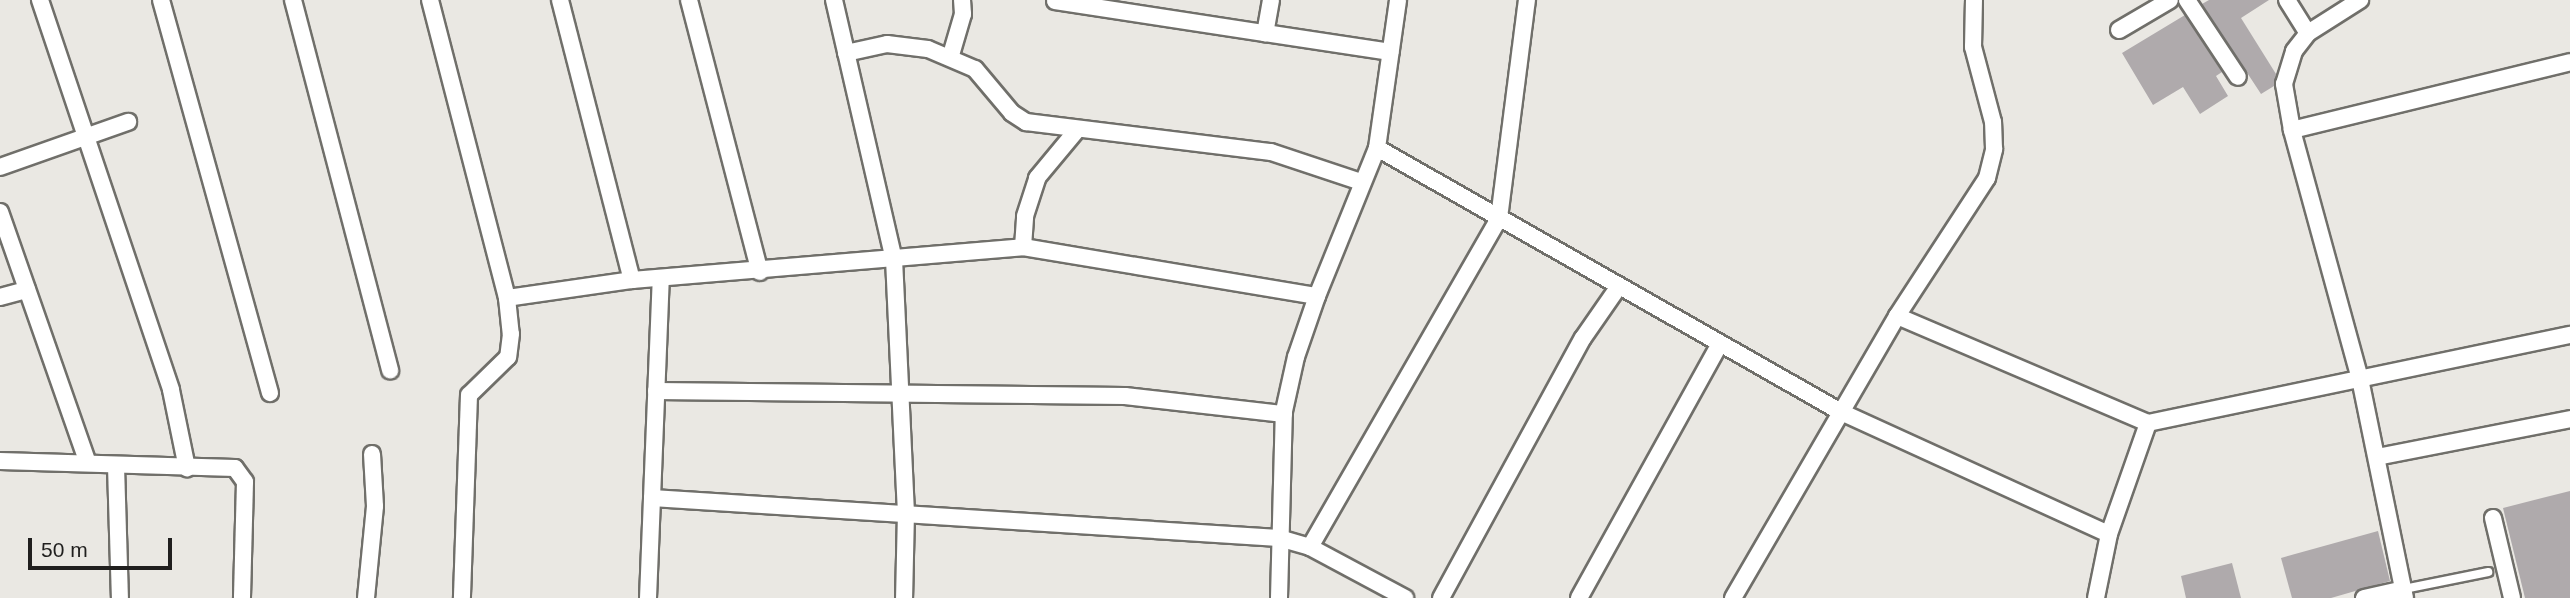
<!DOCTYPE html>
<style>
body{margin:0}
#map{position:relative;width:2570px;height:598px;overflow:hidden;background:#eae8e3;font-family:Arial,sans-serif}
div>[style]{position:absolute}
.building>*{inset:0;background:#afaaac}
.roads{filter:drop-shadow(2px 0 #706f6a) drop-shadow(-2px 0 #706f6a) drop-shadow(0 2px #706f6a) drop-shadow(0 -2px #706f6a)}
.lane>*{height:8px;margin:-4px;padding:0 4px;transform-origin:4px;border-radius:4px;background:#fff}
.street>*{height:16px;margin:-8px;padding:0 8px;transform-origin:8px;border-radius:8px;background:#fff}
span{translate:-50% -50%;white-space:nowrap;text-align:center;line-height:1.15;-webkit-text-stroke:7px #eae8e3;paint-order:stroke}
.scale{position:absolute;left:28px;top:538px;width:144px;height:32px;box-sizing:border-box;border:4px solid #201f1e;border-top:0;padding-left:9px;font-size:21px;line-height:24px;white-space:nowrap;color:#201f1e;-webkit-text-stroke:5px #eae8e3;paint-order:stroke}
</style>
<div id="map">
<div class="building">
<div style="clip-path:polygon(2209px 0,2269px 0,2241px 18px,2276px 74px,2274px 86px,2261px 94px,2202px 4px)"></div>
<div style="clip-path:polygon(2185px 15px,2222px 72px,2216px 76px,2228px 96px,2200px 114px,2183px 87px,2153px 105px,2122px 53px)"></div>
<div style="clip-path:polygon(2570px 491px,2570px 598px,2525px 598px,2503px 508px)"></div>
<div style="clip-path:polygon(2378px 531px,2390px 581px,2331px 598px,2292px 598px,2281px 558px)"></div>
<div style="clip-path:polygon(2232px 563px,2241px 598px,2186px 598px,2181px 576px)"></div>
</div>
<div class="roads">
<div class="lane">
<div style="left:2404px;top:589px;width:86px;rotate:-11.4deg"></div>
</div>
<div class="street">
<div style="left:40px;top:0;width:411px;rotate:71.4deg"></div>
<div style="left:171px;top:390px;width:80px;rotate:78.4deg"></div>
<div style="left:161px;top:0;width:408px;rotate:74.5deg"></div>
<div style="left:293px;top:0;width:383px;rotate:75.3deg"></div>
<div style="left:430px;top:0;width:308px;rotate:75.5deg"></div>
<div style="left:507px;top:298px;width:36px;rotate:84deg"></div>
<div style="left:511px;top:334px;width:23px;rotate:97deg"></div>
<div style="left:508px;top:357px;width:54px;rotate:135.7deg"></div>
<div style="left:469px;top:395px;width:203px;rotate:92deg"></div>
<div style="left:560px;top:0;width:289px;rotate:75.6deg"></div>
<div style="left:689px;top:0;width:281px;rotate:75.4deg"></div>
<div style="left:834px;top:0;width:266px;rotate:77deg"></div>
<div style="left:894px;top:259px;width:253px;rotate:87.3deg"></div>
<div style="left:906px;top:512px;width:86px;rotate:91.3deg"></div>
<div style="left:1271px;top:0;width:34px;rotate:100deg"></div>
<div style="left:1265px;top:33px;width:127px;rotate:8.6deg"></div>
<div style="left:2187px;top:0;width:92px;rotate:56.5deg"></div>
<div style="left:2287px;top:0;width:39px;rotate:58deg"></div>
<div style="left:1055px;top:1px;width:212px;rotate:8.7deg"></div>
<div style="left:2119px;top:30px;width:59px;rotate:-30.5deg"></div>
<div style="left:846px;top:53px;width:42px;rotate:-12.4deg"></div>
<div style="left:887px;top:44px;width:41px;rotate:7deg"></div>
<div style="left:928px;top:49px;width:51px;rotate:23.1deg"></div>
<div style="left:975px;top:69px;width:57px;rotate:49.9deg"></div>
<div style="left:1012px;top:113px;width:17px;rotate:33deg"></div>
<div style="left:1026px;top:122px;width:247px;rotate:7deg"></div>
<div style="left:1271px;top:152px;width:95px;rotate:18.4deg"></div>
<div style="left:951px;top:55px;width:43px;rotate:-73.7deg"></div>
<div style="left:963px;top:14px;width:14px;rotate:-94deg"></div>
<div style="left:2292px;top:130px;width:47px;rotate:-99.9deg"></div>
<div style="left:2284px;top:84px;width:34px;rotate:-73deg"></div>
<div style="left:2294px;top:51px;width:23px;rotate:-52deg"></div>
<div style="left:2308px;top:33px;width:62px;rotate:-32.4deg"></div>
<div style="left:1377px;top:148px;width:534px;rotate:29.64deg"></div>
<div style="left:1841px;top:412px;width:294px;rotate:24.5deg"></div>
<div style="left:0;top:167px;width:136px;rotate:-19.4deg"></div>
<div style="left:0;top:212px;width:266px;rotate:70.7deg"></div>
<div style="left:1023px;top:247px;width:31px;rotate:-86deg"></div>
<div style="left:1025px;top:216px;width:40px;rotate:-72deg"></div>
<div style="left:1037px;top:178px;width:61px;rotate:-50.3deg"></div>
<div style="left:0;top:297px;width:28px;rotate:-15deg"></div>
<div style="left:507px;top:298px;width:126px;rotate:-8.2deg"></div>
<div style="left:632px;top:280px;width:392px;rotate:-4.8deg"></div>
<div style="left:1023px;top:247px;width:298px;rotate:9.5deg"></div>
<div style="left:1897px;top:316px;width:273px;rotate:23.1deg"></div>
<div style="left:2148px;top:423px;width:431px;rotate:-11.8deg"></div>
<div style="left:656px;top:391px;width:469px;rotate:0.6deg"></div>
<div style="left:1125px;top:396px;width:160px;rotate:6.5deg"></div>
<div style="left:2377px;top:457px;width:197px;rotate:-11.1deg"></div>
<div style="left:0;top:461px;width:235px;rotate:1.7deg"></div>
<div style="left:235px;top:468px;width:17px;rotate:54deg"></div>
<div style="left:245px;top:482px;width:116px;rotate:91.5deg"></div>
<div style="left:116px;top:466px;width:132px;rotate:88.3deg"></div>
<div style="left:652px;top:498px;width:220px;rotate:-87.7deg"></div>
<div style="left:2493px;top:518px;width:82px;rotate:76.6deg"></div>
<div style="left:1310px;top:547px;width:379px;rotate:-60.1deg"></div>
<div style="left:1499px;top:218px;width:220px;rotate:-82.7deg"></div>
<div style="left:366px;top:598px;width:92px;rotate:-84.4deg"></div>
<div style="left:375px;top:506px;width:52px;rotate:-93.3deg"></div>
<div style="left:648px;top:598px;width:100px;rotate:-87.7deg"></div>
<div style="left:652px;top:498px;width:628px;rotate:3.65deg"></div>
<div style="left:1279px;top:538px;width:32px;rotate:16deg"></div>
<div style="left:1310px;top:547px;width:108px;rotate:28.2deg"></div>
<div style="left:1279px;top:598px;width:187px;rotate:-88.5deg"></div>
<div style="left:1284px;top:411px;width:55px;rotate:-77.5deg"></div>
<div style="left:1296px;top:357px;width:65px;rotate:-71deg"></div>
<div style="left:1317px;top:296px;width:160px;rotate:-67.9deg"></div>
<div style="left:1377px;top:148px;width:149px;rotate:-81.9deg"></div>
<div style="left:1441px;top:598px;width:296px;rotate:-61.4deg"></div>
<div style="left:1583px;top:338px;width:63px;rotate:-55.3deg"></div>
<div style="left:1579px;top:598px;width:291px;rotate:-61deg"></div>
<div style="left:1733px;top:598px;width:326px;rotate:-59.8deg"></div>
<div style="left:1897px;top:316px;width:165px;rotate:-56.9deg"></div>
<div style="left:1987px;top:178px;width:30px;rotate:-76deg"></div>
<div style="left:1994px;top:149px;width:27px;rotate:-92deg"></div>
<div style="left:1993px;top:122px;width:78px;rotate:-104.9deg"></div>
<div style="left:1973px;top:47px;width:47px;rotate:-88.8deg"></div>
<div style="left:2096px;top:598px;width:65px;rotate:-78.5deg"></div>
<div style="left:2109px;top:534px;width:118px;rotate:-70.6deg"></div>
<div style="left:2364px;top:598px;width:41px;rotate:-12.7deg"></div>
<div style="left:2405px;top:598px;width:224px;rotate:-101.6deg"></div>
<div style="left:2360px;top:379px;width:258px;rotate:-105.3deg"></div>
<div style="left:2292px;top:130px;width:286px;rotate:-13.7deg"></div>
</div>
</div>
<div class="scale">50 m</div>
</div>
